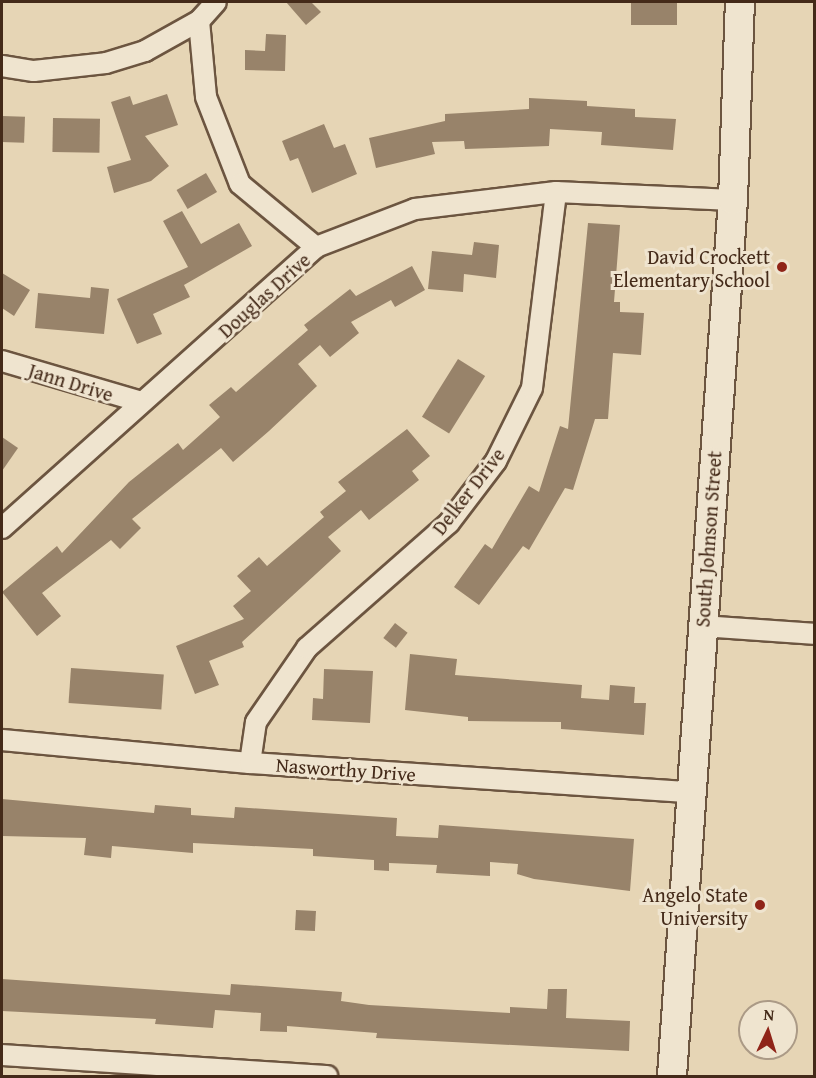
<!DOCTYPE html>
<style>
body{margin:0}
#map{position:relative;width:816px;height:1078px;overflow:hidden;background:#e6d5b5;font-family:"Gentium Book Plus",serif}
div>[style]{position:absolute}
.building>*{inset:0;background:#98836a;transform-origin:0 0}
.roads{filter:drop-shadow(2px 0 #6c5540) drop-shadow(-2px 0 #6c5540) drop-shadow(0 2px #6c5540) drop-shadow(0 -2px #6c5540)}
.minor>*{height:20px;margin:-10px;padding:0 10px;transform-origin:10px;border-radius:10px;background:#efe4cf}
.secondary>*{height:28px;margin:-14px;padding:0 14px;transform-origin:14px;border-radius:14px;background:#efe4cf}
.dots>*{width:16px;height:16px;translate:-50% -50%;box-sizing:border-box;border:3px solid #efe4cf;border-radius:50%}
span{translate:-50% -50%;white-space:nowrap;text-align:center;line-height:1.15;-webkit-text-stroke:6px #efe4cf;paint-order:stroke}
.poi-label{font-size:20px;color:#442a19}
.right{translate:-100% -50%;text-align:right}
.street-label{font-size:20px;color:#442a19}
.frame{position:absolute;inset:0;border:3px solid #442a19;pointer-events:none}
.north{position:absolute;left:738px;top:1000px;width:60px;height:60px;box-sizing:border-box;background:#efe4cf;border:2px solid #ab9a86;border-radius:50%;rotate:4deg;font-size:16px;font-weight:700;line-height:24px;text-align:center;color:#442a19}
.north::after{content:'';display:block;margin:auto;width:21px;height:27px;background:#8f2418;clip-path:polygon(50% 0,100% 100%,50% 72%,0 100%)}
</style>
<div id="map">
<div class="building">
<div style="clip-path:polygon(286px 2px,311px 2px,321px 12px,306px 25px)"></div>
<div style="left:631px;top:2px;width:46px;height:23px"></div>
<div style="clip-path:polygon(266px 34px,286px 35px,285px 71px,245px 70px,245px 50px,265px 51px)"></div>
<div style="clip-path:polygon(167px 94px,178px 125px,145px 136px,169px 166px,151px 181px,114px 193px,107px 167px,131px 160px,111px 102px,130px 96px,133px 105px)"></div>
<div style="clip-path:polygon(529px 98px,587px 101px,587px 106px,635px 109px,635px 117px,676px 119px,673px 150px,601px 145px,602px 132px,550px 129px,549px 146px,465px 149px,464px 141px,432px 142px,435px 154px,376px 168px,369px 138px,445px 121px,445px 114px,529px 109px)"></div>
<div style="left:2px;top:116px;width:23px;height:26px;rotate:2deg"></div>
<div style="left:53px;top:118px;width:47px;height:34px;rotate:1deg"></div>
<div style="clip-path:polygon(324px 124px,334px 148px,345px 144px,357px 174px,312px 193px,298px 158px,290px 161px,282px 141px)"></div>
<div style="left:206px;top:173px;width:22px;height:34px;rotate:60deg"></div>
<div style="clip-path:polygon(182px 211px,201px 244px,239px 223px,252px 246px,184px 285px,190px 297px,153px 314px,162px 334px,137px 344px,117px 299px,188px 267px,163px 221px)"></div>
<div style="clip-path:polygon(588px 223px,620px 225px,614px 302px,620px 302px,620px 312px,644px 313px,641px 355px,613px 353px,608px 419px,595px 419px,573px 490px,565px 488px,529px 550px,523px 546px,479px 605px,454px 587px,485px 544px,492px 549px,529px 486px,539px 492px,560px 426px,568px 429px)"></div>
<div style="clip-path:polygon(474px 242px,499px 245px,496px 278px,464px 274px,463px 292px,428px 289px,432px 251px,472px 255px)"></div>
<div style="clip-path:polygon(412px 266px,425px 290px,395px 307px,391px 300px,351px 322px,359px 333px,330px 357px,320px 345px,298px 364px,317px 386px,269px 431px,233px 462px,221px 448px,132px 519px,141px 528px,120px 549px,111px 540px,42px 593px,61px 616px,37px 636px,2px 592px,57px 546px,62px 553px,129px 482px,178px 443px,183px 450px,220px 417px,209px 405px,231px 387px,236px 392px,308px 330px,304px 325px,350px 289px,356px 296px)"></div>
<div style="clip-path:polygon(2px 273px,30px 290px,14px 316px,2px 308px)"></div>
<div style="clip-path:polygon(91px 287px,109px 289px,104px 334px,35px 328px,38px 293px,90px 298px)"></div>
<div style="left:458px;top:359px;width:32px;height:68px;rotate:32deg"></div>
<div style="clip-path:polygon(407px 429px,430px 456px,412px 471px,419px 480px,369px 520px,361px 510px,328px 537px,341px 551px,242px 642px,244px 647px,209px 661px,219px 685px,195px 694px,176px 646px,244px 619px,233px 606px,251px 591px,237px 576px,259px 557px,267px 566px,324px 517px,320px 512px,346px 491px,338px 482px)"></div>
<div style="clip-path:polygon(2px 437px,18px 448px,2px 471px)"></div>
<div style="left:395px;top:623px;width:16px;height:19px;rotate:38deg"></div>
<div style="clip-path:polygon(410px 654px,457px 659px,455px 675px,582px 685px,581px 698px,609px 700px,610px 685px,635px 687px,634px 703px,646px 703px,644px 735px,561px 729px,561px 722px,468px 721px,468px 717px,405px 710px)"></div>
<div style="left:71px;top:668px;width:93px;height:35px;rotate:4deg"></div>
<div style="clip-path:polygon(324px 669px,373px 671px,370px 723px,312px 720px,313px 698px,323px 699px)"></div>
<div style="clip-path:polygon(2px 799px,154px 813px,155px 805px,191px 808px,191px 815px,234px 818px,235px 807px,397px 818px,396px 836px,438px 838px,439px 825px,634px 839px,630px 891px,534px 879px,517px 874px,518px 864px,490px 862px,490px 876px,436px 873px,437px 865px,389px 863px,389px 871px,374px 870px,374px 860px,313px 856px,313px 849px,193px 843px,193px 853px,112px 846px,111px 858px,84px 855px,86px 838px,2px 836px)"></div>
<div style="left:296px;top:910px;width:20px;height:20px;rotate:3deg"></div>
<div style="clip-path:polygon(2px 979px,230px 995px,231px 984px,302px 989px,342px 992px,341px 1001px,369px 1005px,510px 1013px,510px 1007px,547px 1009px,548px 989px,567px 989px,566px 1018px,630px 1021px,629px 1051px,376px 1038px,377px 1033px,287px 1026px,287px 1032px,260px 1031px,261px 1013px,215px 1010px,213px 1028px,155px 1024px,156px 1019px,2px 1011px)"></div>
</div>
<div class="roads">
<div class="minor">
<div style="left:199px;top:21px;width:76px;rotate:84.7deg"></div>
<div style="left:206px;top:97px;width:93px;rotate:68.7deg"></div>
<div style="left:240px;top:184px;width:99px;rotate:39.7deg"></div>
<div style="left:2px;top:66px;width:32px;rotate:9deg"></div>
<div style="left:34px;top:71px;width:72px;rotate:-6.3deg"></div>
<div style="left:106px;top:63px;width:41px;rotate:-17.1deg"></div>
<div style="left:145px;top:51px;width:62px;rotate:-29.1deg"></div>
<div style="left:199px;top:21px;width:25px;rotate:-48deg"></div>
<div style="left:2px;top:361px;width:145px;rotate:16.4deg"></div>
<div style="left:2px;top:528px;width:421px;rotate:-41.8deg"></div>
<div style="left:316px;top:247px;width:106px;rotate:-21deg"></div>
<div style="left:415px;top:209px;width:142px;rotate:-6.9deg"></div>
<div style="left:556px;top:192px;width:177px;rotate:2.6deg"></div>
<div style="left:701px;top:626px;width:113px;rotate:4deg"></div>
<div style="left:2px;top:740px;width:249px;rotate:5.3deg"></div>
<div style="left:250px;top:763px;width:442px;rotate:3.8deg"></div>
<div style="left:250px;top:763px;width:41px;rotate:-81.7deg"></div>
<div style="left:256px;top:722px;width:90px;rotate:-55.4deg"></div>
<div style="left:307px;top:648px;width:189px;rotate:-41.4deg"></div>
<div style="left:449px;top:523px;width:78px;rotate:-52.8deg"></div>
<div style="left:496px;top:461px;width:81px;rotate:-63.7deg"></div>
<div style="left:532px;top:388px;width:197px;rotate:-83deg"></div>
<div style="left:2px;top:1055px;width:326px;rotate:3.7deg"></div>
</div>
<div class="secondary">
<div style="left:672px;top:1076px;width:878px;rotate:-86.02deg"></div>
<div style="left:733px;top:200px;width:198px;rotate:-88deg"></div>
</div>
</div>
<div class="dots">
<div style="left:782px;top:267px;background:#8f2418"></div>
<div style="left:760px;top:905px;background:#8f2418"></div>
</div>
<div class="poi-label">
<span class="right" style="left:770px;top:268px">David Crockett<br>Elementary School</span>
<span class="right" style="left:748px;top:906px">Angelo State<br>University</span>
</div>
<div class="street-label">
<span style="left:264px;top:295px;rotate:-42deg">Douglas Drive</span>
<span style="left:71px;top:382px;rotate:17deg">Jann Drive</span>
<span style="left:468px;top:491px;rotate:-52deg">Delker Drive</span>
<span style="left:708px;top:539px;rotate:-86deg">South Johnson Street</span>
<span style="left:346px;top:769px;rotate:4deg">Nasworthy Drive</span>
</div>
<div class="frame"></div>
<div class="north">N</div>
</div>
